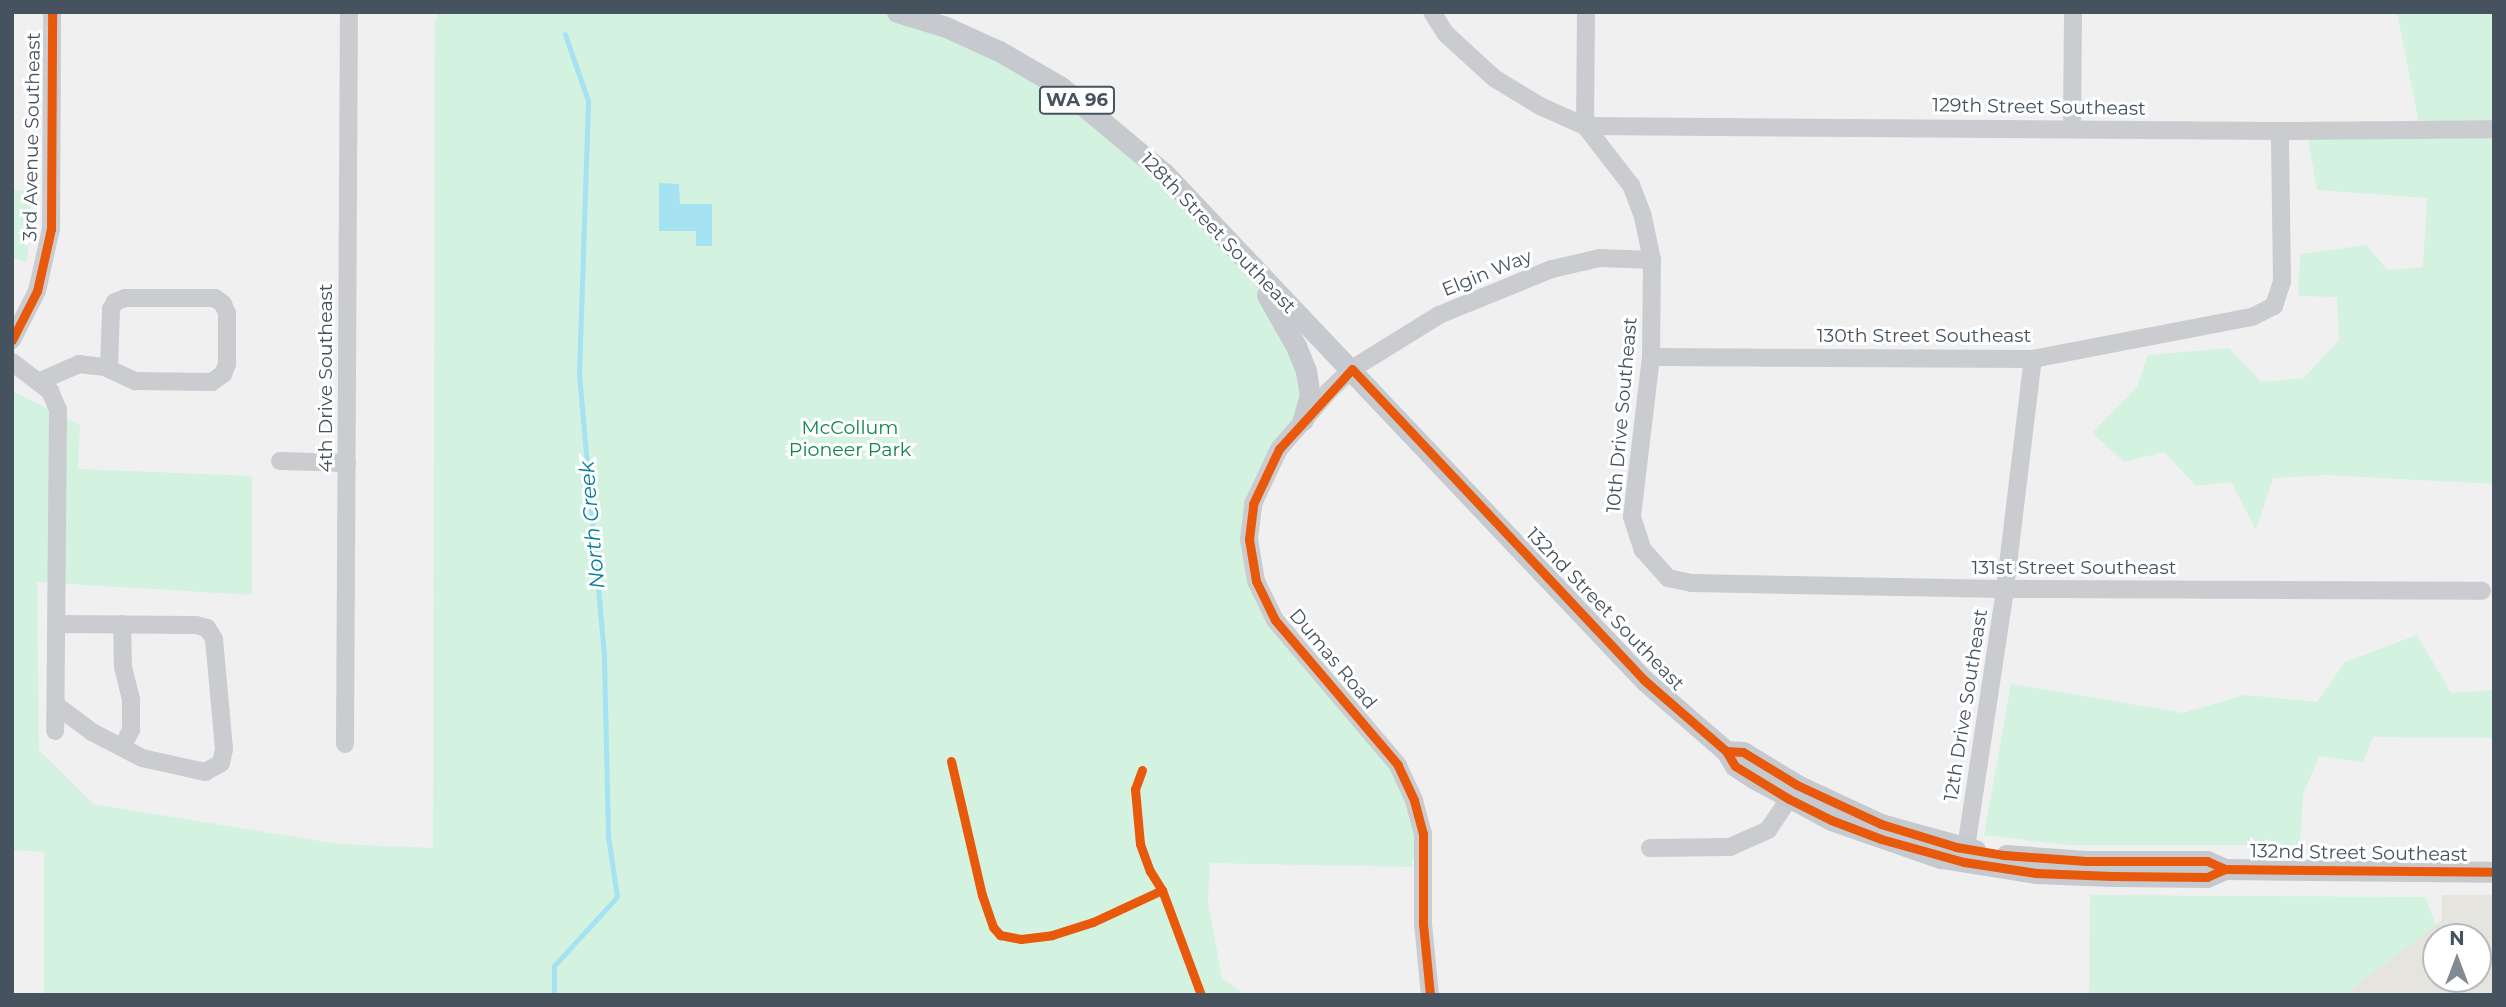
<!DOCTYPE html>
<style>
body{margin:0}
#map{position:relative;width:2506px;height:1007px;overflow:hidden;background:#f1f0f0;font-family:Montserrat,sans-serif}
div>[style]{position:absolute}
.commercial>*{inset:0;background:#e6e4de}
.green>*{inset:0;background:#d3f2df}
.water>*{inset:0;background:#a5e2f2}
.stream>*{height:4.5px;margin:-2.25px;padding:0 2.25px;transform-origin:2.25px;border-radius:2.25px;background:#a5e2f2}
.minor>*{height:18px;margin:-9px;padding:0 9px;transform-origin:9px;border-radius:9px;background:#caccd0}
.major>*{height:21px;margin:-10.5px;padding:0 10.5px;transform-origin:10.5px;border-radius:10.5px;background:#c6cace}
.cycleway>*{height:9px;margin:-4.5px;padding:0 4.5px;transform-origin:4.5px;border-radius:4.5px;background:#e8590c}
span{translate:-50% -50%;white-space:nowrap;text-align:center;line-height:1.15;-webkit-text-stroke:6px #fff;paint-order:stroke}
.shield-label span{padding:2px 5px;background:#fff;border:2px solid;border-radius:5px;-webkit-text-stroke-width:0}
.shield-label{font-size:18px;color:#46535f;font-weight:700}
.street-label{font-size:19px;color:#46535f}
.park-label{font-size:19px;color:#10874c}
.water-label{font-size:21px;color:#037e9e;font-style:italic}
.frame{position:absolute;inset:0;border:14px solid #46535f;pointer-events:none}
.north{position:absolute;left:2422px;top:923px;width:70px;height:70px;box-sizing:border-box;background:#fff;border:2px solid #b5babf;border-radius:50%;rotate:0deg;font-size:19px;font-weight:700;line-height:28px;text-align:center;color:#46535f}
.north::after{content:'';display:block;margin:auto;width:24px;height:32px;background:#828a92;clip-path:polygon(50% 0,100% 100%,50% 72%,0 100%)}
</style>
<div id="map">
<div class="commercial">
<div style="clip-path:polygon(evenodd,2442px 895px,2494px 895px,2494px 995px,2343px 995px,2442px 920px,2442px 895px,2436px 937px,2478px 937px,2478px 979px,2436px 979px,2436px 937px)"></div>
</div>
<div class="green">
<div style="clip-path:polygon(438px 12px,896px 12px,1060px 87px,1287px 304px,1304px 402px,1279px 449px,1249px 539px,1275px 620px,1398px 765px,1425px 860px,1411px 860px,1413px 867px,1210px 863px,1208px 902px,1222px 978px,1246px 995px,44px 995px,44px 852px,12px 850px,12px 391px,80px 425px,78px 469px,252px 476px,252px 595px,37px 582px,39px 750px,93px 804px,338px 844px,433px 848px,435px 19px,438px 19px)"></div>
<div style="clip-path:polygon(2397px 12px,2494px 12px,2494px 484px,2326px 475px,2273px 478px,2256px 530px,2231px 482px,2196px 486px,2164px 452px,2124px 462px,2092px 433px,2137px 387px,2148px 355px,2229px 348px,2261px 382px,2304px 378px,2339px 340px,2337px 297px,2298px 296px,2300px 254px,2367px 245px,2387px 270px,2423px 267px,2427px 198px,2317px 190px,2308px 138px,2422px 139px)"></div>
<div style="clip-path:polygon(12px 190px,32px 191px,27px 262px,12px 257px)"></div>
<div style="clip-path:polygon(2417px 635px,2451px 693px,2494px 690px,2494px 738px,2373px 737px,2363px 762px,2319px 756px,2303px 795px,2300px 845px,2068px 845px,1984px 835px,2011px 684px,2183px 713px,2245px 695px,2317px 702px,2345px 662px)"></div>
<div style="clip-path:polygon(2090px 895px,2425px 897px,2436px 925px,2343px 995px,2089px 995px)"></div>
</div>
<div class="water">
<div style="clip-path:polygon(659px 183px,679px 184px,680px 204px,712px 204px,712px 246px,696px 246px,696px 231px,659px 231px)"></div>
</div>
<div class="stream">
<div style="left:554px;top:995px;width:29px;rotate:-90deg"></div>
<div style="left:554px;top:966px;width:93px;rotate:-47.6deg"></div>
<div style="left:617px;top:897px;width:62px;rotate:-98.4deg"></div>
<div style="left:608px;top:836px;width:181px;rotate:-91.3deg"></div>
<div style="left:604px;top:655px;width:282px;rotate:-95.1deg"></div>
<div style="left:579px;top:374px;width:273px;rotate:-88.1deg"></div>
<div style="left:588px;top:101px;width:70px;rotate:-109.2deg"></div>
</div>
<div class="minor">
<div style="left:1432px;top:12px;width:26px;rotate:58deg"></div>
<div style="left:1446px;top:34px;width:65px;rotate:42.5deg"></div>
<div style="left:1494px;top:78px;width:54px;rotate:31.3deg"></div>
<div style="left:1540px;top:106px;width:49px;rotate:24deg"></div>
<div style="left:1585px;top:126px;width:695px;rotate:0.41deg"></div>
<div style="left:2280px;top:131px;width:214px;rotate:-0.5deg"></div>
<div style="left:1586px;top:12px;width:114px;rotate:90.5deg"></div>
<div style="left:1585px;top:126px;width:75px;rotate:52.1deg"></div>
<div style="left:1631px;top:185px;width:34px;rotate:69deg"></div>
<div style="left:1643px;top:217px;width:44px;rotate:78.2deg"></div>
<div style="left:1652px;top:260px;width:97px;rotate:90.6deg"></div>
<div style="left:1651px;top:357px;width:161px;rotate:96.8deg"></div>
<div style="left:1632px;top:517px;width:35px;rotate:72deg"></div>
<div style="left:1643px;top:550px;width:38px;rotate:48deg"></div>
<div style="left:1668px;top:578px;width:25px;rotate:12deg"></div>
<div style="left:1692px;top:583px;width:313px;rotate:1.1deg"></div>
<div style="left:2005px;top:589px;width:477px;rotate:0.2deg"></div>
<div style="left:2072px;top:127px;width:115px;rotate:-89.5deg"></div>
<div style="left:12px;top:340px;width:55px;rotate:-63deg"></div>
<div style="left:37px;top:291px;width:64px;rotate:-77.3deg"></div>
<div style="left:51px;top:229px;width:217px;rotate:-89.7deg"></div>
<div style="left:1651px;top:357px;width:382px;rotate:0.3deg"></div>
<div style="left:2033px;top:359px;width:223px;rotate:-10.9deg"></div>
<div style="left:2252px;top:317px;width:25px;rotate:-27deg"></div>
<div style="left:2274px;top:306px;width:25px;rotate:-72deg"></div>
<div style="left:2282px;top:282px;width:151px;rotate:-90.8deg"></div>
<div style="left:12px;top:362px;width:48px;rotate:37.3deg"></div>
<div style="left:50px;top:391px;width:21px;rotate:67deg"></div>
<div style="left:58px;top:410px;width:321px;rotate:90.5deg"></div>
<div style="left:38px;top:382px;width:45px;rotate:-23.7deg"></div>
<div style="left:79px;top:364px;width:26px;rotate:7deg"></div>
<div style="left:105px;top:367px;width:4px;rotate:27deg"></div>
<div style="left:109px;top:369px;width:29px;rotate:25deg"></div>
<div style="left:135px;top:381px;width:77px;rotate:0.7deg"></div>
<div style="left:212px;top:382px;width:14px;rotate:-36deg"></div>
<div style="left:223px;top:374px;width:11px;rotate:-68deg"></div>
<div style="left:227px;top:364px;width:51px;rotate:-90deg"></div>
<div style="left:227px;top:313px;width:10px;rotate:-114deg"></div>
<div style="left:223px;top:304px;width:10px;rotate:-143deg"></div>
<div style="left:215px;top:298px;width:90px;rotate:180deg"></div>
<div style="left:125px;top:298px;width:11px;rotate:158deg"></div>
<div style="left:115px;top:302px;width:8px;rotate:120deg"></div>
<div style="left:111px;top:309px;width:60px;rotate:91.9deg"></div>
<div style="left:280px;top:461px;width:67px;rotate:1.7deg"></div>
<div style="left:122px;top:624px;width:43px;rotate:88.7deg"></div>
<div style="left:123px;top:667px;width:34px;rotate:76deg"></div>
<div style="left:131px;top:700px;width:30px;rotate:90deg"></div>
<div style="left:131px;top:730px;width:18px;rotate:117deg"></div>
<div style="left:56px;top:705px;width:45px;rotate:36.9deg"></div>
<div style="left:92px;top:732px;width:56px;rotate:27.5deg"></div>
<div style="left:142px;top:758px;width:65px;rotate:12.5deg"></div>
<div style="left:205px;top:772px;width:18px;rotate:-29deg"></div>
<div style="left:221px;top:763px;width:14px;rotate:-78deg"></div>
<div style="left:224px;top:749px;width:110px;rotate:-95.2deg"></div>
<div style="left:214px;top:639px;width:13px;rotate:-122deg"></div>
<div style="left:207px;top:628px;width:11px;rotate:-165deg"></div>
<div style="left:196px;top:625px;width:139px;rotate:-179.6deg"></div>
<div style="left:345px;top:744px;width:732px;rotate:-89.69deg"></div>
<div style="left:1650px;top:848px;width:80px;rotate:-0.7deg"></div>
<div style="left:1730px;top:847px;width:42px;rotate:-24.1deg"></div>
<div style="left:1768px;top:830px;width:37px;rotate:-56deg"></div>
<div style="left:1966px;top:848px;width:262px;rotate:-81.4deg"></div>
<div style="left:2005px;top:589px;width:232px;rotate:-83.1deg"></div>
<div style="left:1430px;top:995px;width:71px;rotate:-95.6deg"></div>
<div style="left:1423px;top:924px;width:90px;rotate:-90deg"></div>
<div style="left:1423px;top:834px;width:35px;rotate:-105deg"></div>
<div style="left:1414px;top:800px;width:38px;rotate:-115deg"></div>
<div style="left:1398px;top:765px;width:190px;rotate:-130.3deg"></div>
<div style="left:1275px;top:620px;width:43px;rotate:-116deg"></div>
<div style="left:1256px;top:581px;width:43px;rotate:-99.5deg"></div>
<div style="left:1249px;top:539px;width:35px;rotate:-83deg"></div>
<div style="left:1253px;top:504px;width:61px;rotate:-64.7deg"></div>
<div style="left:1279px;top:449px;width:77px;rotate:-49.2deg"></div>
<div style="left:1329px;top:391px;width:32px;rotate:-44deg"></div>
<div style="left:1352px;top:369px;width:102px;rotate:-31.8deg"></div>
<div style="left:1439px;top:315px;width:122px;rotate:-22.2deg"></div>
<div style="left:1552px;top:269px;width:49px;rotate:-12.9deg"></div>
<div style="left:1600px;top:258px;width:52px;rotate:2.2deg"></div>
</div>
<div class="major">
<div style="left:897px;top:12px;width:51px;rotate:17deg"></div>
<div style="left:946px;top:27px;width:58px;rotate:24.4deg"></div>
<div style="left:999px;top:51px;width:72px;rotate:30.1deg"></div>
<div style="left:1061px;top:87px;width:134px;rotate:39.9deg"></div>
<div style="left:1164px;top:173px;width:698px;rotate:46.57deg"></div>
<div style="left:1644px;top:680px;width:108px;rotate:40.9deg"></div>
<div style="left:1726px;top:751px;width:17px;rotate:59deg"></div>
<div style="left:1735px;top:766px;width:24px;rotate:33deg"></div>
<div style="left:1755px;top:779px;width:86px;rotate:28.3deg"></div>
<div style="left:1831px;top:820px;width:116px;rotate:19.1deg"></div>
<div style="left:1941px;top:858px;width:96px;rotate:9deg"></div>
<div style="left:2036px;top:873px;width:76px;rotate:2.3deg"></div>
<div style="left:2112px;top:876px;width:95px;rotate:0.6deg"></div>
<div style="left:2207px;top:877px;width:20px;rotate:-24deg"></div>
<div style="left:1267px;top:295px;width:59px;rotate:60.4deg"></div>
<div style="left:1296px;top:346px;width:27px;rotate:68deg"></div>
<div style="left:1306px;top:371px;width:24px;rotate:81deg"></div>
<div style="left:1310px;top:395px;width:26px;rotate:106deg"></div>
<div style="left:1726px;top:751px;width:17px;rotate:3deg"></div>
<div style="left:1743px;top:752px;width:63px;rotate:31.4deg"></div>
<div style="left:1797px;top:785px;width:93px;rotate:24.9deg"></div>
<div style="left:1881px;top:824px;width:98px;rotate:15.5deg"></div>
<div style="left:2006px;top:855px;width:80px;rotate:4.3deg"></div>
<div style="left:2086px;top:861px;width:121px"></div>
<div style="left:2207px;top:861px;width:20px;rotate:24deg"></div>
<div style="left:2225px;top:869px;width:269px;rotate:0.6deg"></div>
</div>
<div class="cycleway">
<div style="left:12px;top:340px;width:55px;rotate:-63deg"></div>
<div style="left:37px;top:291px;width:64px;rotate:-77.3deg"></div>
<div style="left:51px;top:229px;width:217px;rotate:-89.7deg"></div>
<div style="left:1726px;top:751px;width:17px;rotate:3deg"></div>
<div style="left:1743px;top:752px;width:63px;rotate:31.4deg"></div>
<div style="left:1797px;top:785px;width:93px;rotate:24.9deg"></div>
<div style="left:1881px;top:824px;width:78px;rotate:17deg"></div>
<div style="left:1956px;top:847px;width:49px;rotate:9.5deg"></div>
<div style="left:2004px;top:855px;width:82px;rotate:4.2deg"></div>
<div style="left:2086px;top:861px;width:121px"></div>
<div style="left:2207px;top:861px;width:20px;rotate:24deg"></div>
<div style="left:2225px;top:869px;width:269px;rotate:0.6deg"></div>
<div style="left:951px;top:761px;width:138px;rotate:77deg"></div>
<div style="left:982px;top:895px;width:34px;rotate:71deg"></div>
<div style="left:993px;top:927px;width:11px;rotate:49deg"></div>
<div style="left:1000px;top:935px;width:21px;rotate:11deg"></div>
<div style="left:1021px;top:939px;width:31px;rotate:-7deg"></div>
<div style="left:1052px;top:935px;width:43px;rotate:-17.6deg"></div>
<div style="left:1093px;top:922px;width:76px;rotate:-24.9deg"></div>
<div style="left:1142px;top:770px;width:20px;rotate:110deg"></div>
<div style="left:1135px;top:789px;width:55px;rotate:84.8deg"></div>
<div style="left:1140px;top:844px;width:29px;rotate:70deg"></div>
<div style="left:1150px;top:871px;width:22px;rotate:58deg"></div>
<div style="left:1162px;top:890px;width:112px;rotate:69.6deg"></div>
<div style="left:1430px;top:995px;width:71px;rotate:-95.6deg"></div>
<div style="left:1423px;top:924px;width:90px;rotate:-90deg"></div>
<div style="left:1423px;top:834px;width:35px;rotate:-105deg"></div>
<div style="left:1414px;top:800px;width:38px;rotate:-115deg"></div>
<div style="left:1398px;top:765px;width:190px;rotate:-130.3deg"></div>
<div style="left:1275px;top:620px;width:43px;rotate:-116deg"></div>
<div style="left:1256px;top:581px;width:43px;rotate:-99.5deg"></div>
<div style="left:1249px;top:539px;width:35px;rotate:-83deg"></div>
<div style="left:1253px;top:504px;width:61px;rotate:-64.7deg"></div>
<div style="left:1279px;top:449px;width:108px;rotate:-47.6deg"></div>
<div style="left:1352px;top:369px;width:427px;rotate:46.8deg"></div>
<div style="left:1644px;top:680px;width:108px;rotate:40.9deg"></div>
<div style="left:1726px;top:751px;width:17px;rotate:59deg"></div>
<div style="left:1735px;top:766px;width:63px;rotate:31.4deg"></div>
<div style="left:1789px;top:799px;width:47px;rotate:26.6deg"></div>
<div style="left:1831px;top:820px;width:53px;rotate:20.8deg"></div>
<div style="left:1881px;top:839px;width:86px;rotate:15.5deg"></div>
<div style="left:1964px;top:862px;width:73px;rotate:8.7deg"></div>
<div style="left:2036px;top:873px;width:76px;rotate:2.3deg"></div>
<div style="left:2112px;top:876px;width:95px;rotate:0.6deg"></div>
<div style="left:2207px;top:877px;width:20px;rotate:-24deg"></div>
</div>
<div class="shield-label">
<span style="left:1077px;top:100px">WA 96</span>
</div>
<div class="street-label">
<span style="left:2039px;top:107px;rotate:1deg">129th Street Southeast</span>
<span style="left:32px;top:137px;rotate:-89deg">3rd Avenue Southeast</span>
<span style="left:1218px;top:233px;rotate:46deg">128th Street Southeast</span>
<span style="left:1487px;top:273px;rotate:-22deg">Elgin Way</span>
<span style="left:1924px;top:336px">130th Street Southeast</span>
<span style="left:326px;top:378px;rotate:-90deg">4th Drive Southeast</span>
<span style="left:1622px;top:415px;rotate:-85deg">10th Drive Southeast</span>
<span style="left:2074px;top:568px">131st Street Southeast</span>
<span style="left:1605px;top:609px;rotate:46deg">132nd Street Southeast</span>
<span style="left:1333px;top:659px;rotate:50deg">Dumas Road</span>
<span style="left:1966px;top:705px;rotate:-81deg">12th Drive Southeast</span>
<span style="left:2359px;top:853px;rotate:1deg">132nd Street Southeast</span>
</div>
<div class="park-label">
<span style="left:850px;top:439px">McCollum<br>Pioneer Park</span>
</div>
<div class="water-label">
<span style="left:592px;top:525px;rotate:-95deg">North Creek</span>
</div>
<div class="frame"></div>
<div class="north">N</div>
</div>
